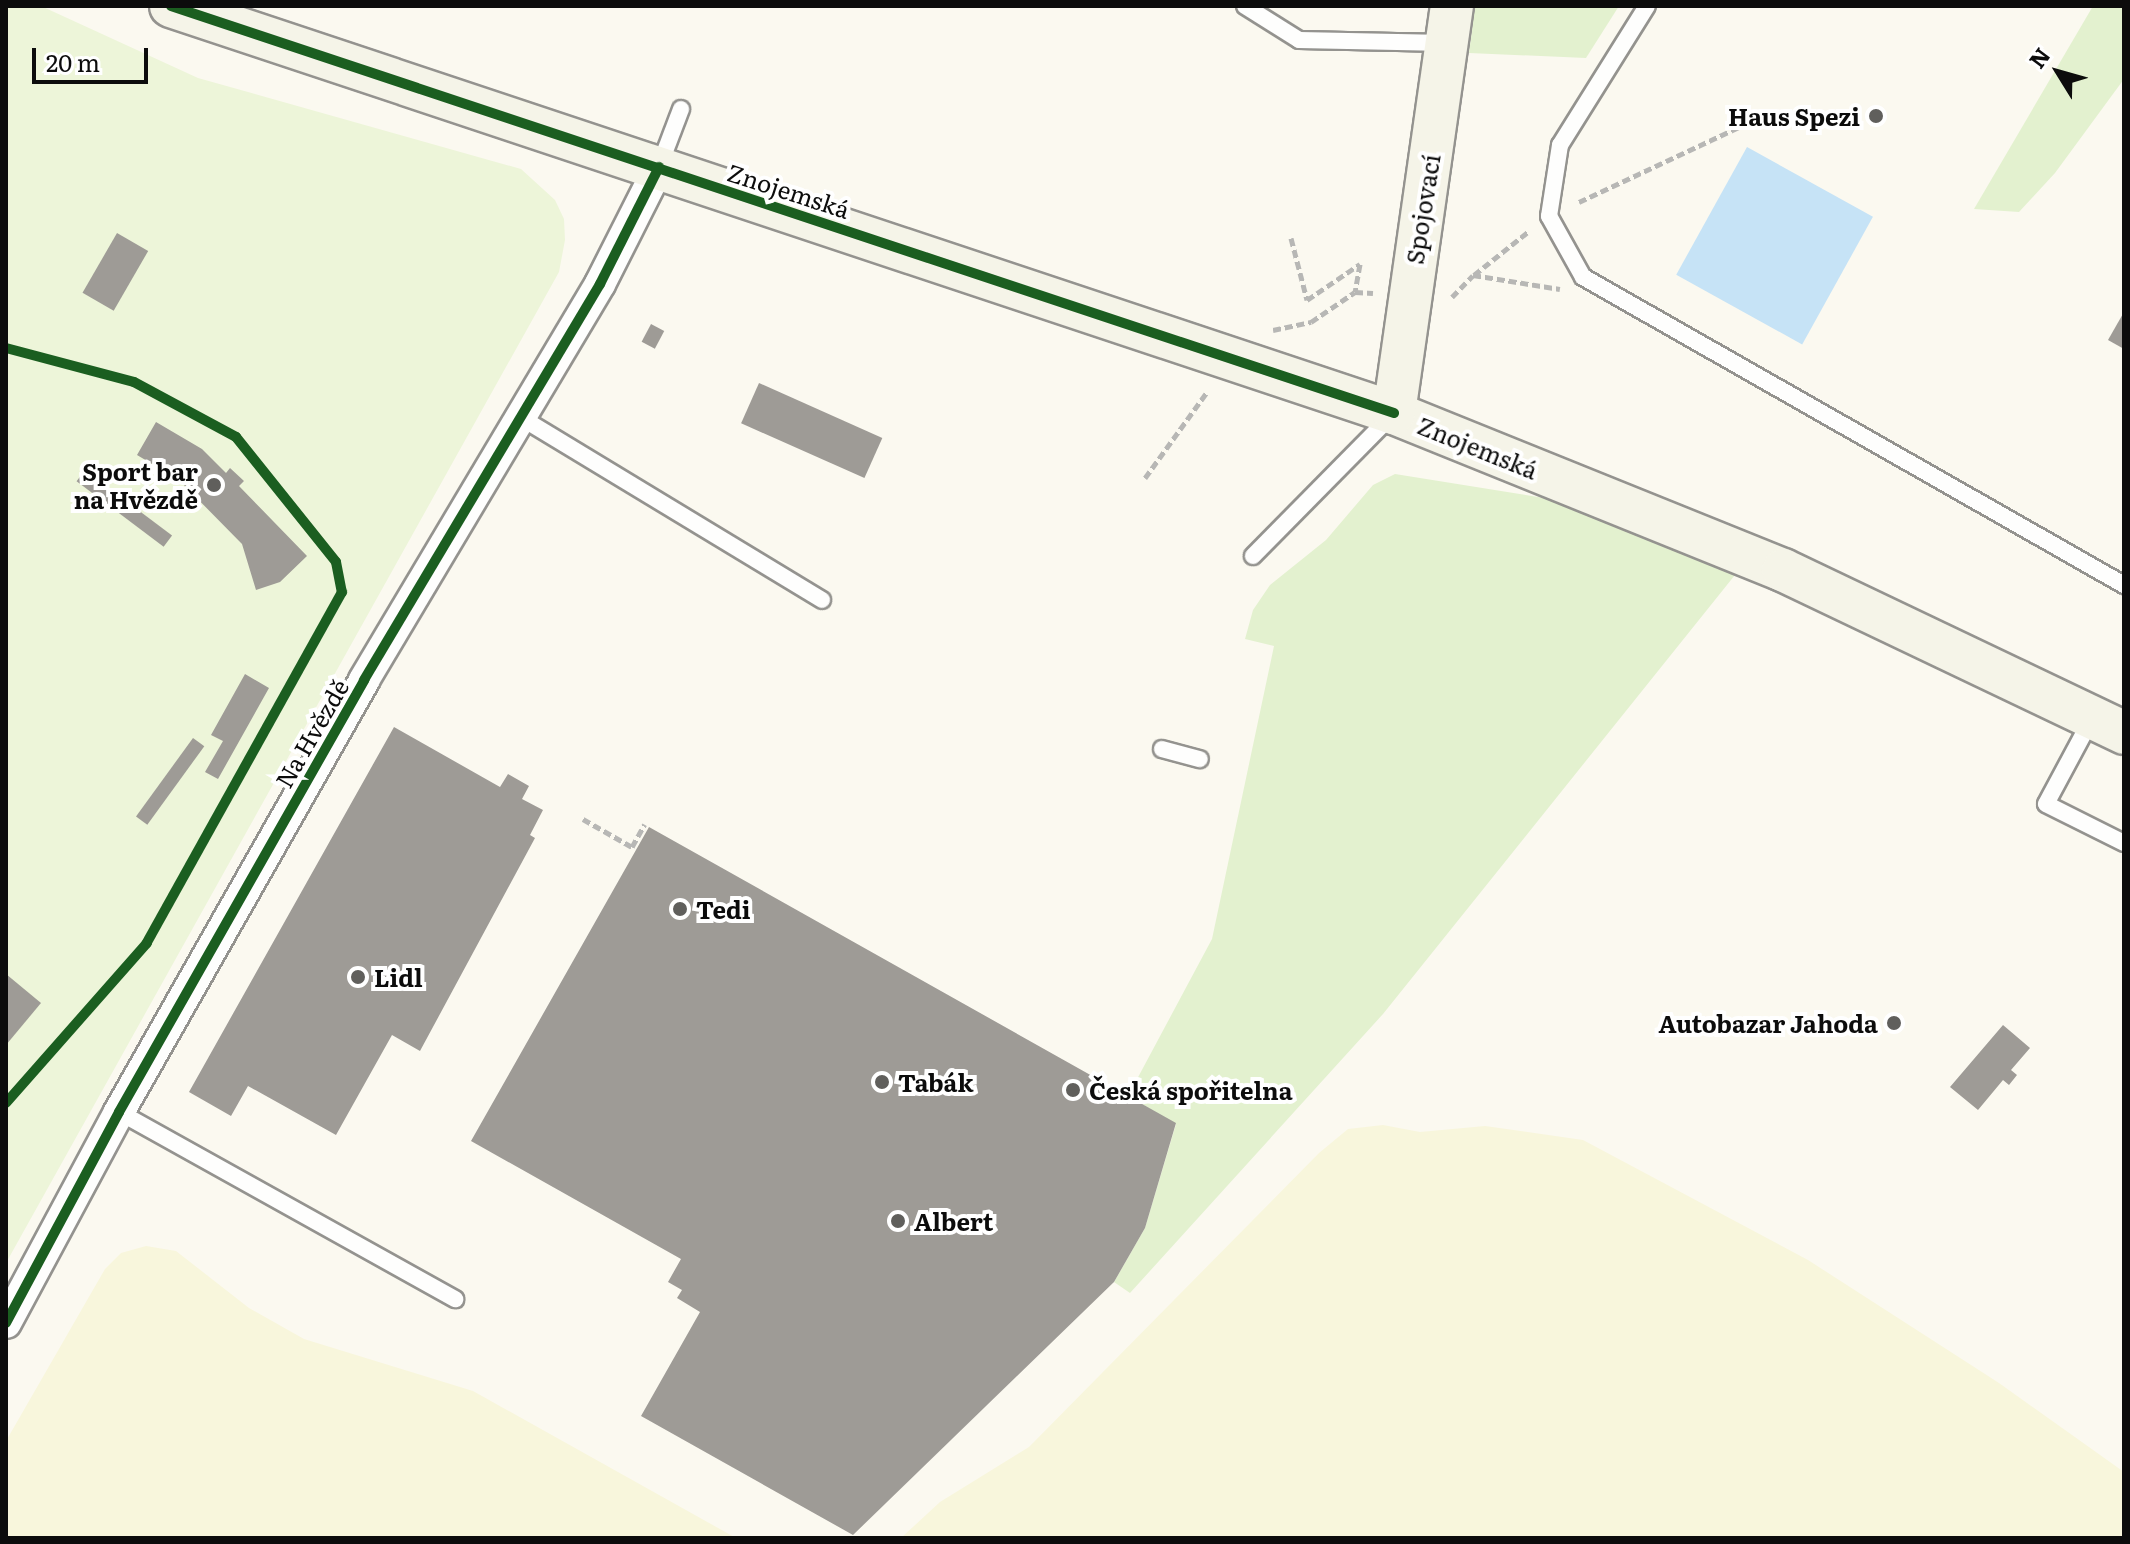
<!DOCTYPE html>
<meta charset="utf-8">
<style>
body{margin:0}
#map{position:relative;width:2130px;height:1544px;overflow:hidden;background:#fbf9f0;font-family:Literata,serif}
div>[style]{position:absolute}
.farmland>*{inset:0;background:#f8f6dc}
.green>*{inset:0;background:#e3f1cf}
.pitch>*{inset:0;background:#edf5d9}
.water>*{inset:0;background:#c6e3f6;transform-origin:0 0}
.building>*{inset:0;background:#9e9b96;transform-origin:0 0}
.path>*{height:5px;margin-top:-2.5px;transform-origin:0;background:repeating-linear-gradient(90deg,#b7b7b5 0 8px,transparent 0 12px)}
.roads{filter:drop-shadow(2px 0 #94938f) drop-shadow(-2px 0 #94938f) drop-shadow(0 2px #94938f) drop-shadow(0 -2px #94938f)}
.lane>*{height:16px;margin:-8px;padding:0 8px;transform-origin:8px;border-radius:8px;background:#fefefd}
.street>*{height:30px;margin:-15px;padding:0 15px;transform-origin:15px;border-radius:15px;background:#fefefd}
.secondary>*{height:42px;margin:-21px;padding:0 21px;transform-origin:21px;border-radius:21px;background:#f5f4e8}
.cycleway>*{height:10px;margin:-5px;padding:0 5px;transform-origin:5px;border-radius:5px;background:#1b5e20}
.dots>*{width:22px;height:22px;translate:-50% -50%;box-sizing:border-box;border:4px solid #fff;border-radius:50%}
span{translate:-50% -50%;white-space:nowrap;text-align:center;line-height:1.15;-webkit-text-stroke:8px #fff;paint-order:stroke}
.poi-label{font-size:24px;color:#0c0c0c;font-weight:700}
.right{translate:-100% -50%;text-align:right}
.left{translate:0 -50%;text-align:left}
.street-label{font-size:24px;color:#0c0c0c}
.frame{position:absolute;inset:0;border:8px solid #0c0c0c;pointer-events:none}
.north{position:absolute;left:2018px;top:32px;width:80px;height:80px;-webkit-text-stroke:6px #fff;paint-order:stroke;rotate:307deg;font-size:22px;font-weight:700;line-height:32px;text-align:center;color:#0c0c0c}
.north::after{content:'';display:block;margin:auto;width:28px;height:36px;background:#0c0c0c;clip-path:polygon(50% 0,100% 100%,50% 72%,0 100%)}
.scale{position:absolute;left:32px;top:48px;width:116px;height:36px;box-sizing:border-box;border:4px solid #0c0c0c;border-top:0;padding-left:10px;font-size:24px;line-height:28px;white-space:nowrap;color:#0c0c0c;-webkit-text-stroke:6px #fff;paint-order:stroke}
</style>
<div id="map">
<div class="farmland">
<div style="clip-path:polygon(1383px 1125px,1420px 1132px,1485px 1126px,1583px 1140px,1808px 1260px,1999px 1383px,2124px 1472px,2124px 1538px,901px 1538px,940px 1502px,1029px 1447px,1319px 1153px,1348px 1129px)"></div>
<div style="clip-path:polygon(146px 1246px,176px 1251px,249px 1308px,304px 1339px,473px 1391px,736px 1538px,6px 1538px,6px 1441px,105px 1269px,121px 1253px)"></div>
</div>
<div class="green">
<div style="clip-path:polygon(1475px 6px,1619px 6px,1586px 58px,1469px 53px)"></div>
<div style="clip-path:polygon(2093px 6px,2124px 6px,2124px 79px,2055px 173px,2019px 212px,1974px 209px)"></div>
<div style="clip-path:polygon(1395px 474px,1650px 515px,1751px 555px,1383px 1014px,1130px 1293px,1114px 1282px,1145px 1228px,1176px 1124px,1128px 1096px,1212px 939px,1274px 646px,1245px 639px,1253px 610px,1270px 585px,1326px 540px,1373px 485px)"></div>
</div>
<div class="pitch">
<div style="clip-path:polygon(6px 6px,41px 6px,198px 78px,521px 169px,555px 200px,564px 219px,565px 240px,559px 272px,6px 1263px)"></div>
</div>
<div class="water">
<div style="left:1747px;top:147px;width:144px;height:146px;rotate:29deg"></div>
</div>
<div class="building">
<div style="left:117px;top:233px;width:36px;height:69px;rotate:30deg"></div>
<div style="clip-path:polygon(2124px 312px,2124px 349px,2108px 340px)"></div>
<div style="left:651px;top:324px;width:15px;height:20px;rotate:28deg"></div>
<div style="left:759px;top:383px;width:135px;height:44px;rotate:24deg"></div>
<div style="clip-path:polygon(156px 422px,202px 449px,226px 473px,230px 468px,244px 481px,239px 486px,307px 556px,280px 582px,256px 590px,242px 544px,179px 480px,137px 455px)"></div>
<div style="left:85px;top:470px;width:109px;height:14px;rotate:37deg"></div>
<div style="clip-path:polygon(245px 674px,269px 688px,218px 779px,205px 772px,223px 741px,211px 735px)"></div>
<div style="clip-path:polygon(394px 727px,500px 787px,508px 774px,529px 786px,522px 799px,543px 810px,530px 835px,535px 838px,420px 1051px,392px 1035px,336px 1135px,248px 1086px,231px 1116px,189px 1092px)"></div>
<div style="left:193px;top:738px;width:14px;height:97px;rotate:36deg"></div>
<div style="clip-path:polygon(649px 827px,1176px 1123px,1145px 1228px,1114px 1282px,853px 1535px,641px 1416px,700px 1312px,677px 1298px,682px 1290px,668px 1282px,681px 1259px,471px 1141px)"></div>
<div style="clip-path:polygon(6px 974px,41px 1003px,6px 1045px)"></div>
<div style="clip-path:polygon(2003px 1025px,2030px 1048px,2011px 1070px,2017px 1075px,2009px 1085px,2003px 1080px,1978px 1110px,1950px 1087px)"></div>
</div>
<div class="path">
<div style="left:1579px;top:202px;width:179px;rotate:-25.1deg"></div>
<div style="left:1291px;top:238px;width:64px;rotate:75.5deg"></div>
<div style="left:1307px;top:300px;width:64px;rotate:-34.2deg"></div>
<div style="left:1360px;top:264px;width:28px;rotate:100deg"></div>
<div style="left:1474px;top:275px;width:70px;rotate:-38.7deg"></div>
<div style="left:1452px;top:297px;width:30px;rotate:-46deg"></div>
<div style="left:1473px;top:275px;width:88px;rotate:9.1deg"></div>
<div style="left:1273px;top:330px;width:39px;rotate:-12deg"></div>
<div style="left:1311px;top:322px;width:53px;rotate:-34.3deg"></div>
<div style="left:1355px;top:292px;width:18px;rotate:3deg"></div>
<div style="left:1145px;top:478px;width:106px;rotate:-54.2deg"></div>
<div style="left:583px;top:819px;width:56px;rotate:29.7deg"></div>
<div style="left:632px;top:847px;width:26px;rotate:-61deg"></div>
</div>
<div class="roads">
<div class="lane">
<div style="left:1245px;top:6px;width:64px;rotate:32.2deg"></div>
<div style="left:1299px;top:40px;width:147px;rotate:1.2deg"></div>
<div style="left:1647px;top:6px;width:164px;rotate:122deg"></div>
<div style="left:1560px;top:145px;width:72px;rotate:98.8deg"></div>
<div style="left:1549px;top:216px;width:70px;rotate:60.9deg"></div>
<div style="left:1583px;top:277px;width:623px;rotate:29.65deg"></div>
<div style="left:659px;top:167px;width:62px;rotate:-69.2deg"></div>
<div style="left:520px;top:417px;width:353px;rotate:31.2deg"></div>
<div style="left:1253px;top:556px;width:199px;rotate:-45.4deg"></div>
<div style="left:2091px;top:720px;width:95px;rotate:118.2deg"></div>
<div style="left:2046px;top:804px;width:87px;rotate:26.6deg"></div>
<div style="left:1162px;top:749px;width:39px;rotate:15deg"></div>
<div style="left:119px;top:1112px;width:385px;rotate:29.1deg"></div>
</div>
<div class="street">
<div style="left:6px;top:1323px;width:239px;rotate:-61.8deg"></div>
<div style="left:119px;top:1112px;width:497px;rotate:-60.4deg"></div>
<div style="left:364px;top:680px;width:461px;rotate:-59.2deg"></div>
<div style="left:600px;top:284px;width:131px;rotate:-63.2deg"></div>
</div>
<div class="secondary">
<div style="left:171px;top:6px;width:1289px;rotate:18.41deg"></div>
<div style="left:1394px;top:413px;width:419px;rotate:22deg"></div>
<div style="left:1783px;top:570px;width:378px;rotate:25.5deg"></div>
<div style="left:1394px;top:413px;width:411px;rotate:-81.9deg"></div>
</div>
</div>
<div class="cycleway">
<div style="left:171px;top:6px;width:1289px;rotate:18.41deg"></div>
<div style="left:6px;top:348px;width:132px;rotate:14.9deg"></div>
<div style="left:134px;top:382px;width:116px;rotate:28.3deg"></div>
<div style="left:236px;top:437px;width:160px;rotate:51.3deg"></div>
<div style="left:336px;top:562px;width:31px;rotate:79deg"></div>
<div style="left:342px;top:592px;width:402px;rotate:119.1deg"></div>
<div style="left:147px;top:943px;width:213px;rotate:131.4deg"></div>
<div style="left:6px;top:1323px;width:239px;rotate:-61.8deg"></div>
<div style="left:119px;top:1112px;width:497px;rotate:-60.4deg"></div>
<div style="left:364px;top:680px;width:461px;rotate:-59.2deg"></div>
<div style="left:600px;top:284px;width:131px;rotate:-63.2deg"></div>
</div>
<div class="dots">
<div style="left:1876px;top:116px;background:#605f5c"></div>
<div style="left:214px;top:485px;background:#605f5c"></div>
<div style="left:680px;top:909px;background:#605f5c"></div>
<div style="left:358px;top:977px;background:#605f5c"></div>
<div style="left:1894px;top:1023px;background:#605f5c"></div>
<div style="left:882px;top:1082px;background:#605f5c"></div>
<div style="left:1073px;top:1090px;background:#605f5c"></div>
<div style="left:898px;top:1221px;background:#605f5c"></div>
</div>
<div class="poi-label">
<span class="right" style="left:1860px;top:116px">Haus Spezi</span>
<span class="right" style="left:198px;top:485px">Sport bar<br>na Hvězdě</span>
<span class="left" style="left:696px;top:909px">Tedi</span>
<span class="left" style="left:374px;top:977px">Lidl</span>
<span class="right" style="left:1878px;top:1023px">Autobazar Jahoda</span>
<span class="left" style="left:898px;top:1082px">Tabák</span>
<span class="left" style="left:1089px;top:1090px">Česká spořitelna</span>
<span class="left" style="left:914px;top:1221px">Albert</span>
</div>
<div class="street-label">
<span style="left:789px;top:190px;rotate:18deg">Znojemská</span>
<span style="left:1422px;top:209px;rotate:-81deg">Spojovací</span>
<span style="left:1478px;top:447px;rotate:22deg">Znojemská</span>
<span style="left:311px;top:733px;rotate:-60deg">Na Hvězdě</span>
</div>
<div class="frame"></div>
<div class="north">N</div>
<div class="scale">20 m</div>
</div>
